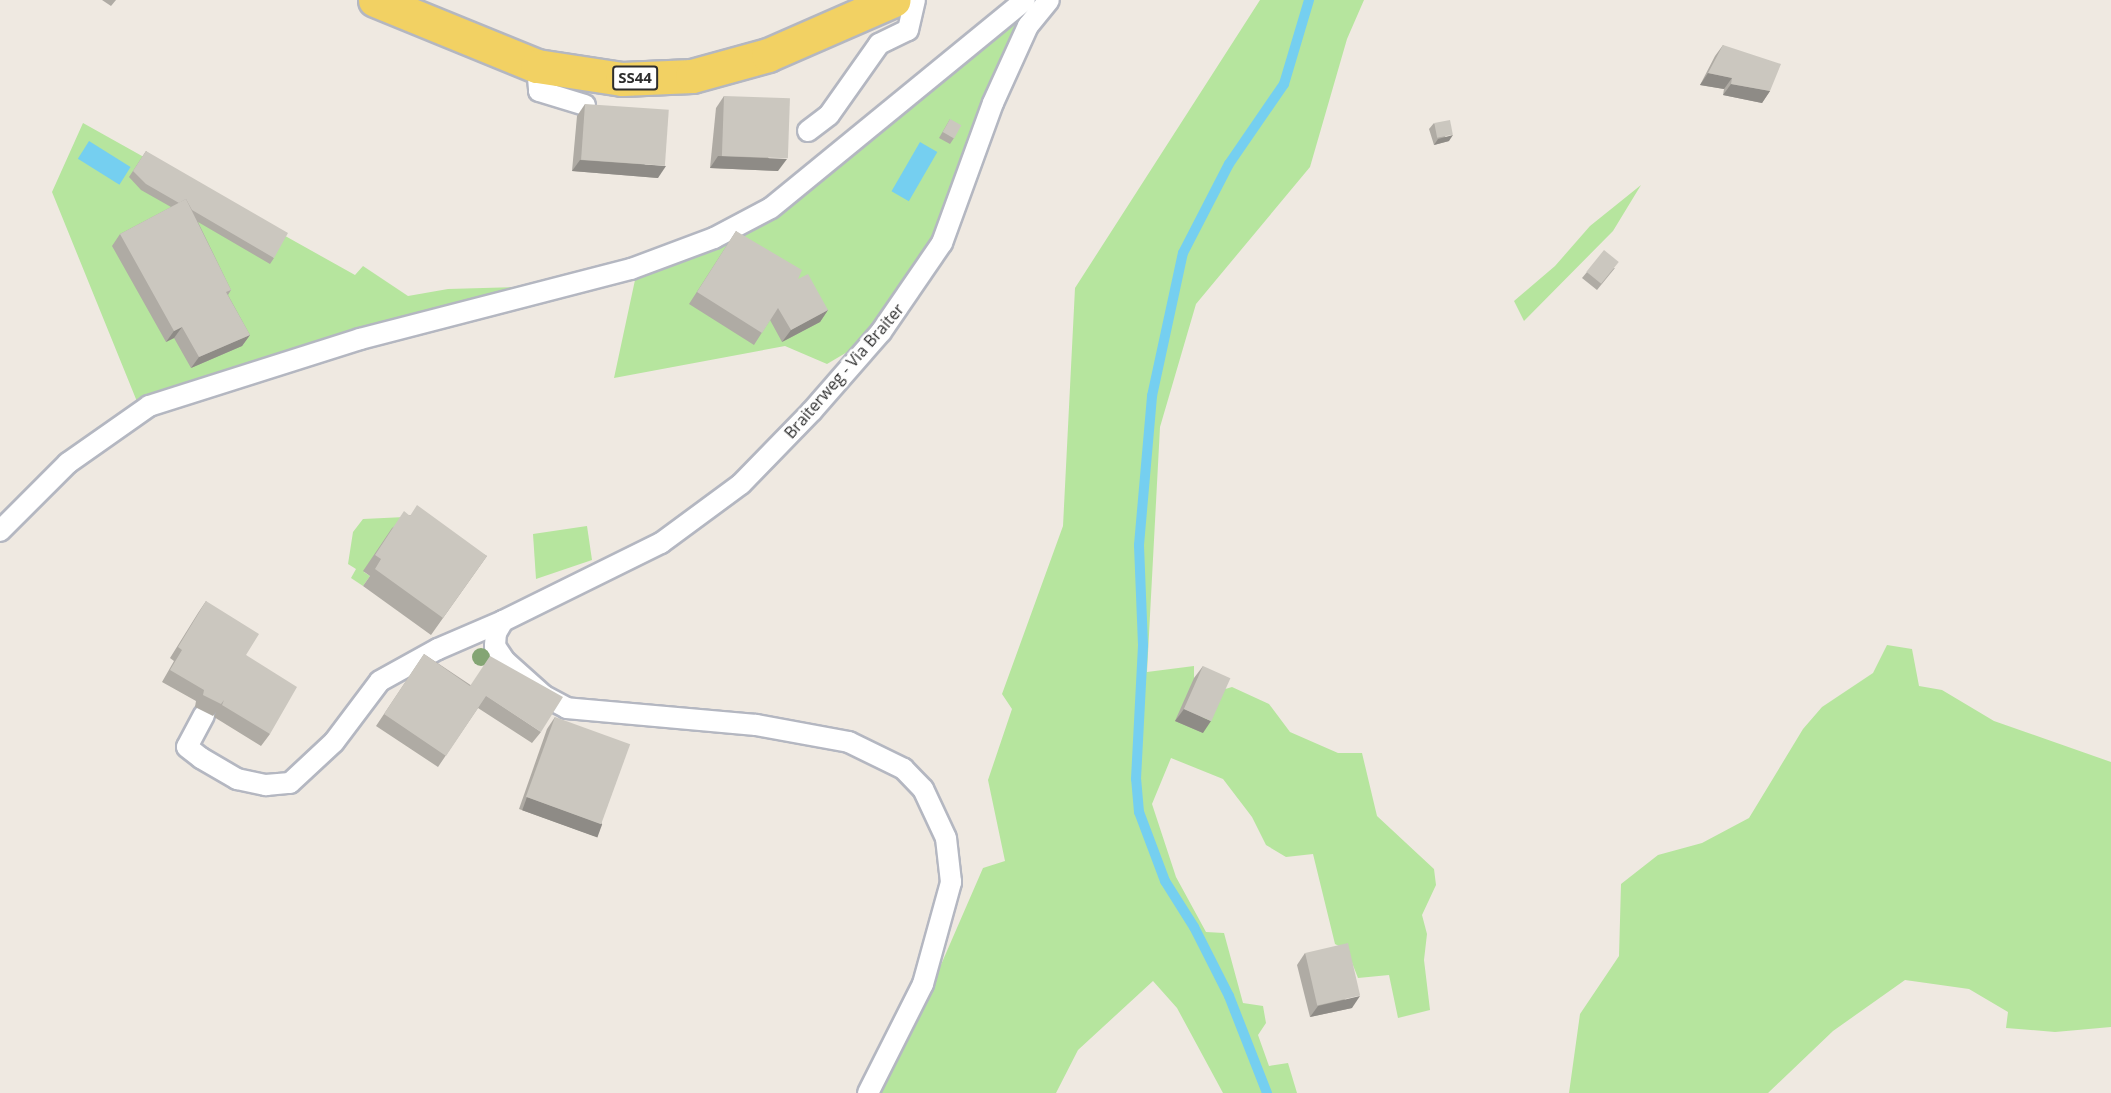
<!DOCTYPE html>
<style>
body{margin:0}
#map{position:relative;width:2111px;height:1093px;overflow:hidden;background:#efe9e1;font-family:"Open Sans",sans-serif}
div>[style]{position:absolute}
.green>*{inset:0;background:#b6e59e}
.water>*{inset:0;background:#75cff0;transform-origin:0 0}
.stream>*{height:10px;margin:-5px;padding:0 5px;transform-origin:5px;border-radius:5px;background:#75cff0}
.roads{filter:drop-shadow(2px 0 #b4b7c1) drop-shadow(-2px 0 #b4b7c1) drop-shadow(0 2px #b4b7c1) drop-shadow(0 -2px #b4b7c1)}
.service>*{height:20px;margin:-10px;padding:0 10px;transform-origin:10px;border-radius:10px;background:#fff}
.primary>*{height:33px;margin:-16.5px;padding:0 16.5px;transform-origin:16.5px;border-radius:16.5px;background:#f2d163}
.trees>*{width:18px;height:18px;margin:-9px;border-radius:50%;background:#84a574}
.wall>*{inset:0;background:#afaba4}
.shaded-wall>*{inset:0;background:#8e8b86;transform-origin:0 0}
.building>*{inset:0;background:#cbc7bf;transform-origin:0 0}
span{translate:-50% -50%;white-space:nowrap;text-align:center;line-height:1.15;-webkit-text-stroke:5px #fff;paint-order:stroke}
.shield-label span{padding:2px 4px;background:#fff;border:2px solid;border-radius:4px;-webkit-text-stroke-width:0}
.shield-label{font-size:15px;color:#2e2e2e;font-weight:700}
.street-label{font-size:16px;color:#2e2e2e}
</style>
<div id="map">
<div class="green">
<div style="clip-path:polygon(1025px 0,1049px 0,960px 194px,881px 332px,827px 364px,785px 346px,614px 378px,635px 280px,631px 269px,771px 208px)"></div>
<div style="clip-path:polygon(1260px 0,1364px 0,1347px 39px,1310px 167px,1196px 304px,1160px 427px,1147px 672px,1194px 666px,1194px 678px,1222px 690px,1232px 687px,1269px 704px,1290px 732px,1338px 753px,1362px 753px,1377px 816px,1434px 869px,1436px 885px,1422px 915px,1427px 934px,1424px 960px,1430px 1010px,1398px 1018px,1389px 975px,1358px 978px,1347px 950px,1335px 944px,1313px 854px,1286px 857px,1266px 845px,1252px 817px,1223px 779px,1171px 758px,1152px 804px,1176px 877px,1206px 932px,1224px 933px,1243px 1003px,1263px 1006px,1266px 1023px,1258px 1035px,1269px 1066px,1288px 1063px,1297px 1093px,1223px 1093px,1177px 1008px,1153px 981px,1078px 1050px,1056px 1093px,873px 1093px,920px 1013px,983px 868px,1005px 861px,988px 780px,1012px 709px,1002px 694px,1063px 526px,1075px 288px)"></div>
<div style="clip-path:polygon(83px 123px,355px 275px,363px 266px,408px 296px,448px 289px,516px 287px,519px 300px,138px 404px,52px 192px)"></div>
<div style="clip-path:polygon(1641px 185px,1613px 231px,1524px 321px,1514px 301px,1555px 266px,1590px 226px)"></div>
<div style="clip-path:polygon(405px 517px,364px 572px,370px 576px,363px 586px,351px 578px,356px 569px,348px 564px,353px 532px,363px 519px)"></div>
<div style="clip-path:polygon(587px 526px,592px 560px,536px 579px,533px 534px)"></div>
<div style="clip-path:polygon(1887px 645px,1912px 649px,1919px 686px,1942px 690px,1994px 721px,2111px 762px,2111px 1027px,2055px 1032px,2006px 1028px,2008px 1012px,1969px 989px,1905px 980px,1833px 1031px,1768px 1093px,1569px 1093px,1580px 1014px,1619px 956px,1621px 884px,1658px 855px,1702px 843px,1749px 818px,1803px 729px,1822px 707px,1873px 673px)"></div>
</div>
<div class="water">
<div style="left:89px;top:141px;width:49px;height:21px;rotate:32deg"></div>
<div style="left:920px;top:142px;width:20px;height:57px;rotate:30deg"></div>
</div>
<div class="stream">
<div style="left:1267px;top:1093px;width:104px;rotate:-111.4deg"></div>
<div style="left:1229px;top:996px;width:77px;rotate:-116.9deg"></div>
<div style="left:1194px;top:927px;width:54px;rotate:-122.2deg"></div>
<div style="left:1165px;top:881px;width:74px;rotate:-110.6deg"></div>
<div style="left:1139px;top:812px;width:33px;rotate:-95deg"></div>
<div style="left:1136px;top:779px;width:134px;rotate:-87deg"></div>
<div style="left:1143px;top:645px;width:100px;rotate:-92.3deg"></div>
<div style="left:1139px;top:545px;width:150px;rotate:-85deg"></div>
<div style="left:1152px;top:396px;width:146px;rotate:-77.8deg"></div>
<div style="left:1183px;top:253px;width:100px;rotate:-62.7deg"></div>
<div style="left:1229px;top:164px;width:97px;rotate:-55.5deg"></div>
<div style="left:1284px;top:84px;width:88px;rotate:-73.4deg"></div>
</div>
<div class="roads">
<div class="service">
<div style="left:537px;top:66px;width:25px;rotate:85deg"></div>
<div style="left:539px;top:91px;width:48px;rotate:16.9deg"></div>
<div style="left:808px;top:131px;width:26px;rotate:-37deg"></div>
<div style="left:829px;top:115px;width:87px;rotate:-54.8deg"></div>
<div style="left:879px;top:44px;width:32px;rotate:-26deg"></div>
<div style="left:908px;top:30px;width:31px;rotate:-77deg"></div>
<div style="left:0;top:531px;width:96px;rotate:-45deg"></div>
<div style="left:68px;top:463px;width:99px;rotate:-35.1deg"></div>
<div style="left:149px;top:406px;width:221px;rotate:-17.6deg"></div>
<div style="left:360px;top:339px;width:280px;rotate:-14.5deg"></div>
<div style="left:631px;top:269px;width:89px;rotate:-20.5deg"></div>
<div style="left:714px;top:238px;width:64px;rotate:-27.8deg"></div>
<div style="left:771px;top:208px;width:328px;rotate:-39.3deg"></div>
<div style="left:204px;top:715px;width:36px;rotate:118deg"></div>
<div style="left:187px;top:747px;width:18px;rotate:38deg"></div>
<div style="left:201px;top:758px;width:42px;rotate:30.3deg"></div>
<div style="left:237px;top:779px;width:30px;rotate:12deg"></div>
<div style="left:266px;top:785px;width:24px;rotate:-5deg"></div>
<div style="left:290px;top:783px;width:60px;rotate:-43deg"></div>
<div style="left:334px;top:742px;width:76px;rotate:-53deg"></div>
<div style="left:380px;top:681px;width:66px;rotate:-28.9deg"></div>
<div style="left:438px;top:649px;width:71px;rotate:-23.3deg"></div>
<div style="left:868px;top:1093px;width:122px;rotate:-63.2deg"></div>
<div style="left:923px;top:984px;width:106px;rotate:-74.6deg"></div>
<div style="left:951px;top:882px;width:44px;rotate:-96.5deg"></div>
<div style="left:946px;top:838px;width:54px;rotate:-115.1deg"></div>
<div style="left:923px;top:789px;width:28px;rotate:-134deg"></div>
<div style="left:904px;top:769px;width:61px;rotate:-153.9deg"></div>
<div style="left:849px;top:742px;width:95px;rotate:-169.6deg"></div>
<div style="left:756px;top:725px;width:190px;rotate:-174.9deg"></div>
<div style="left:567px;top:708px;width:27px;rotate:-152deg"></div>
<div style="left:543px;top:695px;width:51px;rotate:-138.2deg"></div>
<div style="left:505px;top:661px;width:18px;rotate:-124deg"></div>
<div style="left:495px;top:646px;width:13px;rotate:-86deg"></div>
<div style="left:496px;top:633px;width:14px;rotate:-60deg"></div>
<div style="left:503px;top:621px;width:176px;rotate:-26.3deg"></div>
<div style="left:661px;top:543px;width:99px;rotate:-36.4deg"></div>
<div style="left:741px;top:484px;width:102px;rotate:-45.8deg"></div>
<div style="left:812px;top:411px;width:105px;rotate:-48.9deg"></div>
<div style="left:881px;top:332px;width:108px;rotate:-55.6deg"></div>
<div style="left:942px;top:243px;width:149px;rotate:-70deg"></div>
<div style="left:993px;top:103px;width:85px;rotate:-65.6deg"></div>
<div style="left:1028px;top:26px;width:33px;rotate:-51deg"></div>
</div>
<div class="primary">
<div style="left:375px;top:0;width:175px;rotate:22.2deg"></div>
<div style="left:537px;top:66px;width:86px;rotate:8.7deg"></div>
<div style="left:622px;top:79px;width:70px;rotate:-2.5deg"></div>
<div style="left:692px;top:76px;width:79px;rotate:-15.4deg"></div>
<div style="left:768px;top:55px;width:137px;rotate:-23.6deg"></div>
</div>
</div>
<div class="trees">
<div style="left:481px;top:657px"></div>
</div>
<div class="wall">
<div style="clip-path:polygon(102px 0,116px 0,111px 6px)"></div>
<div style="clip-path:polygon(1723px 45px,1770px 91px,1762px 103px,1723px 95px,1724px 89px,1700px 85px,1715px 56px)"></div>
<div style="clip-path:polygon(724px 96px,778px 171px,710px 168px,716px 108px)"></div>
<div style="clip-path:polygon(585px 104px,658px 178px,572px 171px,577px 116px)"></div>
<div style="clip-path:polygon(950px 119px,954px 138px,950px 144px,939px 138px)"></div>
<div style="clip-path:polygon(1434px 123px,1449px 141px,1434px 145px,1429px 129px)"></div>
<div style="clip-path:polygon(146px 151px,274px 258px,270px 264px,198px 222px,231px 290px,228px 295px,250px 335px,242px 346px,191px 368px,174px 338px,166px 342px,112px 246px,120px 234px,171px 207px,141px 190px,129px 177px)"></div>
<div style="clip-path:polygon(736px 231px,798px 279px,828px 310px,820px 322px,782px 342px,770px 320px,754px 345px,689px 304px)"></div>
<div style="clip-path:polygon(1615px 268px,1597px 290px,1582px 278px,1587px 272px)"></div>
<div style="clip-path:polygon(410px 515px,487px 556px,431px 635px,363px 586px,370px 576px,363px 571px,392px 528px)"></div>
<div style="clip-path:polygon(206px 601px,246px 655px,270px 734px,261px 746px,214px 717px,216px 712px,213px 716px,195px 707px,196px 701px,162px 682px,174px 661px,170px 658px,198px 613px)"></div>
<div style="clip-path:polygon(424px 654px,541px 732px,532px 743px,478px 708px,438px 767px,376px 726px)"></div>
<div style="clip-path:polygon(1203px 666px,1203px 733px,1175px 721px,1194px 678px)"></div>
<div style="clip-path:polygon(555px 717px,602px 824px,594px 836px,519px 809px,547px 729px)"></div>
<div style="clip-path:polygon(1305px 953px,1352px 1008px,1310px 1017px,1297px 965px)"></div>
</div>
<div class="shaded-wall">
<div style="clip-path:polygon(1708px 73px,1732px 78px,1724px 89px,1700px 85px)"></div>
<div style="clip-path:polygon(1731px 84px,1770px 91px,1762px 103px,1723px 95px)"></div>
<div style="clip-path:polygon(1453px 135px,1449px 141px,1434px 145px,1438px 139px)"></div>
<div style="clip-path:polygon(718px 156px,787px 159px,778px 171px,710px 168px)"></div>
<div style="clip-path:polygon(580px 160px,666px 166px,658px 178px,572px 171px)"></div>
<div style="clip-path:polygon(828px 310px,820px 322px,782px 342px,791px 330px)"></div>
<div style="clip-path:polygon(182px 327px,174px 338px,166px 342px,174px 331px)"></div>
<div style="clip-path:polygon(250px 335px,242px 346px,191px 368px,199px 357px)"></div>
<div style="clip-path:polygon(1184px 709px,1211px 721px,1203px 733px,1175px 721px)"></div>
<div style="left:527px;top:797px;width:80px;height:14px;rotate:20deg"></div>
<div style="clip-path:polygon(1360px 996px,1352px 1008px,1310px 1017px,1318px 1006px)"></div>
</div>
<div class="building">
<div style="clip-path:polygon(1723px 45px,1781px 64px,1770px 91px,1731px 84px,1732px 78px,1708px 73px)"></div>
<div style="left:724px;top:96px;width:66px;height:60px;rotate:2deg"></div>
<div style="left:585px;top:104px;width:84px;height:56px;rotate:4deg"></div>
<div style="left:950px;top:119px;width:13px;height:15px;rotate:29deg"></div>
<div style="left:1450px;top:120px;width:15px;height:16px;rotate:79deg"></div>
<div style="clip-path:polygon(146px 151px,288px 233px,274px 258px,192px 210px,186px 199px,179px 203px,146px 184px,133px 171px)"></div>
<div style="clip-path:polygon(186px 199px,231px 290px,226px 292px,250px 335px,199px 357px,182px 327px,174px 331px,120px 234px)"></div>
<div style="clip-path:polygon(736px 231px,802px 270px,798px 279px,808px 274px,828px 310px,791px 330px,778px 308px,762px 333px,697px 292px)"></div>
<div style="left:1604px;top:250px;width:19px;height:28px;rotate:39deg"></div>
<div style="clip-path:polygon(417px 505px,487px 556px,443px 618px,375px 569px,381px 559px,375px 555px,404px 511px,410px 516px)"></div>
<div style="clip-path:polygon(206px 601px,259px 634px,246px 655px,297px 687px,270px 734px,222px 705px,224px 700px,221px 704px,203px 695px,204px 690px,170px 670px,182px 650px,178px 647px)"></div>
<div style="clip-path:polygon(424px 654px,470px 686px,490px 656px,563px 697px,541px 732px,486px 696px,446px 756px,384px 714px)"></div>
<div style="left:1203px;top:666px;width:30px;height:47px;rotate:24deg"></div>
<div style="left:555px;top:717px;width:80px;height:85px;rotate:20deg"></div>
<div style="left:1348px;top:943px;width:54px;height:44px;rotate:77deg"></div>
</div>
<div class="shield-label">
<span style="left:635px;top:78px">SS44</span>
</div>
<div class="street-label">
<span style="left:844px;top:371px;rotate:-49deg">Braiterweg - Via Braiter</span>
</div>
</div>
